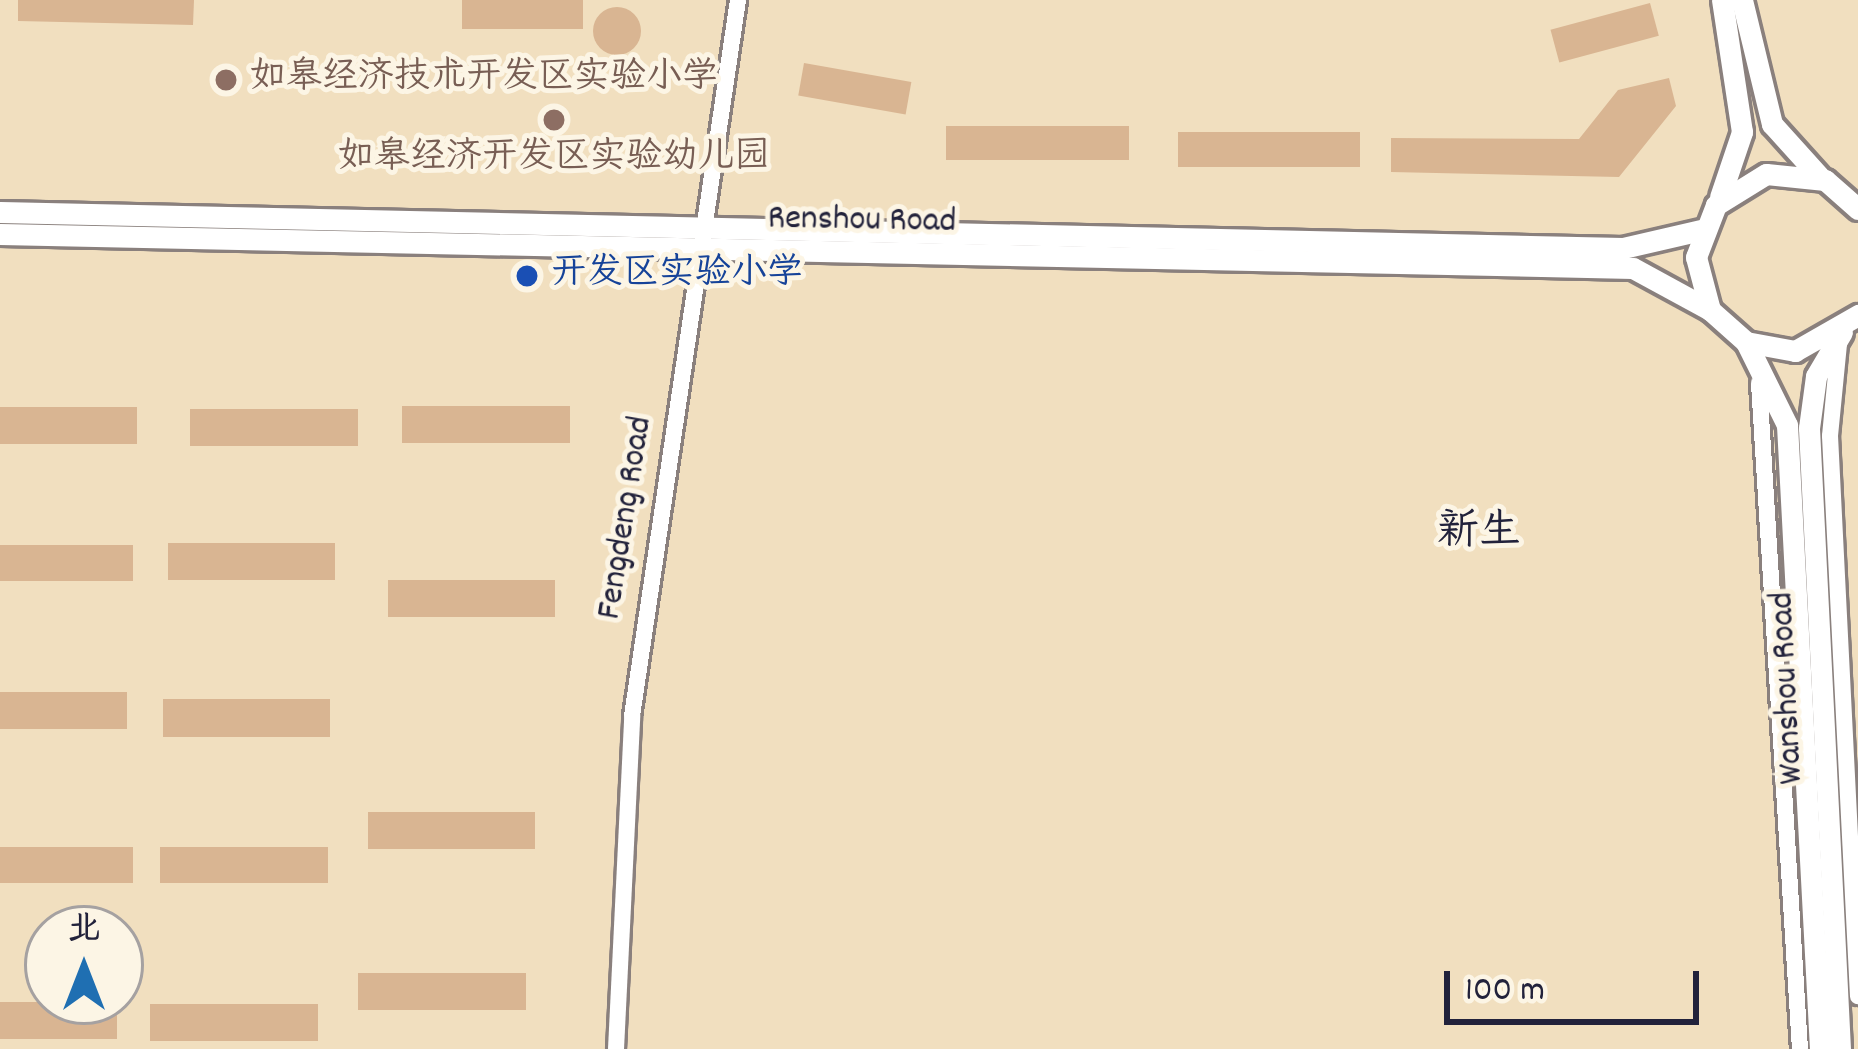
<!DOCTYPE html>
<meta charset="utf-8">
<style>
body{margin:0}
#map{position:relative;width:1858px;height:1049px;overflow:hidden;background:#f1dfbf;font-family:Dekko,"LXGW WenKai TC",sans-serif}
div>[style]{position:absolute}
.building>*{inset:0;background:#d9b592;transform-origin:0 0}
.round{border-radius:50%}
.roads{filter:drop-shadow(3px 0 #8a807d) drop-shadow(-3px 0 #8a807d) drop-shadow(0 3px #8a807d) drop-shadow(0 -3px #8a807d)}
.minor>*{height:16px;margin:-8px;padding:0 8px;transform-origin:8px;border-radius:8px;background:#fff}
.major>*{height:21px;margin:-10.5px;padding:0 10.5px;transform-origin:10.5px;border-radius:10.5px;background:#fff}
.dots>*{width:33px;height:33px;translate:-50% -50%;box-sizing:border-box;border:6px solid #fcf5e5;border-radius:50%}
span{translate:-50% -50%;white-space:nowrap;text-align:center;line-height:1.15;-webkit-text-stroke:10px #fcf5e5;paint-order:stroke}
.education-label{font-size:36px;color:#785e54}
.left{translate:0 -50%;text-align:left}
.street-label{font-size:36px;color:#22223b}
.transit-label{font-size:36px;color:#164399}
.quarter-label{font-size:42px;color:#22223b}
.north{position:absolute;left:24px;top:905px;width:120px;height:120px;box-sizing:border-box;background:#fcf5e5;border:3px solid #a5a1a1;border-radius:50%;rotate:0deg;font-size:33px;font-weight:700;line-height:48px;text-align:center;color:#22223b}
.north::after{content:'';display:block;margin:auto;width:42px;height:54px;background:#1f6fb2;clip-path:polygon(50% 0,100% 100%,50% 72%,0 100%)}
.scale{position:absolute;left:1444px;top:971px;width:255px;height:54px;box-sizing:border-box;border:6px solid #22223b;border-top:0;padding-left:15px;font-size:36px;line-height:42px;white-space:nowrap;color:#22223b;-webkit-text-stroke:9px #fcf5e5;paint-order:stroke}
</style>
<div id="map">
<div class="building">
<div style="clip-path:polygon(18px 0,194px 0,193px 25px,18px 21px)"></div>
<div style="left:462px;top:0;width:121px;height:29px"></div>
<div style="left:1650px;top:3px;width:34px;height:103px;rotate:75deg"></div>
<div class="round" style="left:593px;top:7px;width:48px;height:48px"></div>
<div style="left:804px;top:63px;width:109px;height:33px;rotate:10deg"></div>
<div style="clip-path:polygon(1669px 78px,1676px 106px,1619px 177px,1391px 172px,1391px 138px,1579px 139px,1618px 90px)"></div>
<div style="left:946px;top:126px;width:183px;height:34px"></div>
<div style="left:1178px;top:132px;width:182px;height:35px"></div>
<div style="left:402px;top:406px;width:168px;height:37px"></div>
<div style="left:0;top:407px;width:137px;height:37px"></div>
<div style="left:190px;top:409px;width:168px;height:37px"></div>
<div style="left:168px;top:543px;width:167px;height:37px"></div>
<div style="left:0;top:545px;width:133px;height:36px"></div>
<div style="left:388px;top:580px;width:167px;height:37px"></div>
<div style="left:0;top:692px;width:127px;height:37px"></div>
<div style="left:163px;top:699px;width:167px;height:38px"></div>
<div style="left:368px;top:812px;width:167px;height:37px"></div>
<div style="left:0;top:847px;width:133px;height:36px"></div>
<div style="left:160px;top:847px;width:168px;height:36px"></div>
<div style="left:358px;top:973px;width:168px;height:37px"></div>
<div style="left:0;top:1002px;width:117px;height:37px"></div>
<div style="left:150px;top:1004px;width:168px;height:37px"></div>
</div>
<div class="roads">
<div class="minor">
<div style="left:1839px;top:344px;width:92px;rotate:95.6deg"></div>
<div style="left:1830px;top:436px;width:561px;rotate:87.14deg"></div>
<div style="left:1759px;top:383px;width:667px;rotate:86.48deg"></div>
<div style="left:616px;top:1049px;width:333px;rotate:-87.2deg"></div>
<div style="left:632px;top:716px;width:724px;rotate:-81.58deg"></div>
</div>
<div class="major">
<div style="left:1742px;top:0;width:128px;rotate:76.4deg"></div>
<div style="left:1772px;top:124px;width:70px;rotate:47.9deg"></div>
<div style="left:1720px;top:197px;width:69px;rotate:-71.3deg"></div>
<div style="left:1742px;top:132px;width:134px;rotate:-98.6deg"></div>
<div style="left:1858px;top:209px;width:44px;rotate:-138.7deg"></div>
<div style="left:1825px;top:180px;width:59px;rotate:-174.2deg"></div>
<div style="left:1766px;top:174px;width:59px;rotate:148.2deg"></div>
<div style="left:1716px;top:205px;width:56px;rotate:111deg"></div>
<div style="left:1696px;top:257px;width:55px;rotate:75.2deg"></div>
<div style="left:1710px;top:310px;width:48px;rotate:41.6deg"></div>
<div style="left:1746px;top:342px;width:50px;rotate:10.4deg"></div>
<div style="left:1795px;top:351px;width:73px;rotate:-29.7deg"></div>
<div style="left:0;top:212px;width:1623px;rotate:1.27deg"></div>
<div style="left:1623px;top:248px;width:80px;rotate:-13deg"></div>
<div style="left:0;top:234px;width:1633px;rotate:1.19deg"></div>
<div style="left:1633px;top:268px;width:88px;rotate:28.6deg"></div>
<div style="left:1746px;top:342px;width:93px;rotate:63.7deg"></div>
<div style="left:1787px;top:425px;width:625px;rotate:86.97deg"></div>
<div style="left:1840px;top:1049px;width:622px;rotate:-92.86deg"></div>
<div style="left:1809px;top:428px;width:52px;rotate:-82.3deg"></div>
<div style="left:1816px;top:376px;width:51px;rotate:-59.4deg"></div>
</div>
</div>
<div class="dots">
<div style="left:226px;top:80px;background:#8d6e63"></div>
<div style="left:554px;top:120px;background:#8d6e63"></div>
<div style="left:527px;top:276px;background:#1a4fb4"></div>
</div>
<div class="education-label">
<span class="left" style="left:250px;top:80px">如皋经济技术开发区实验小学</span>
<span style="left:554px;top:160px">如皋经济开发区实验幼儿园</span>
</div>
<div class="street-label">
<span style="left:862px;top:222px;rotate:1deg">Renshou Road</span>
<span style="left:627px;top:518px;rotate:-81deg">Fengdeng Road</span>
<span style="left:1789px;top:688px;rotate:-93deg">Wanshou Road</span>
</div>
<div class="transit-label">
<span class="left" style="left:551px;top:276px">开发区实验小学</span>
</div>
<div class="quarter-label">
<span style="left:1479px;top:534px">新生</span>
</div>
<div class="north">北</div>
<div class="scale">100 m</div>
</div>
